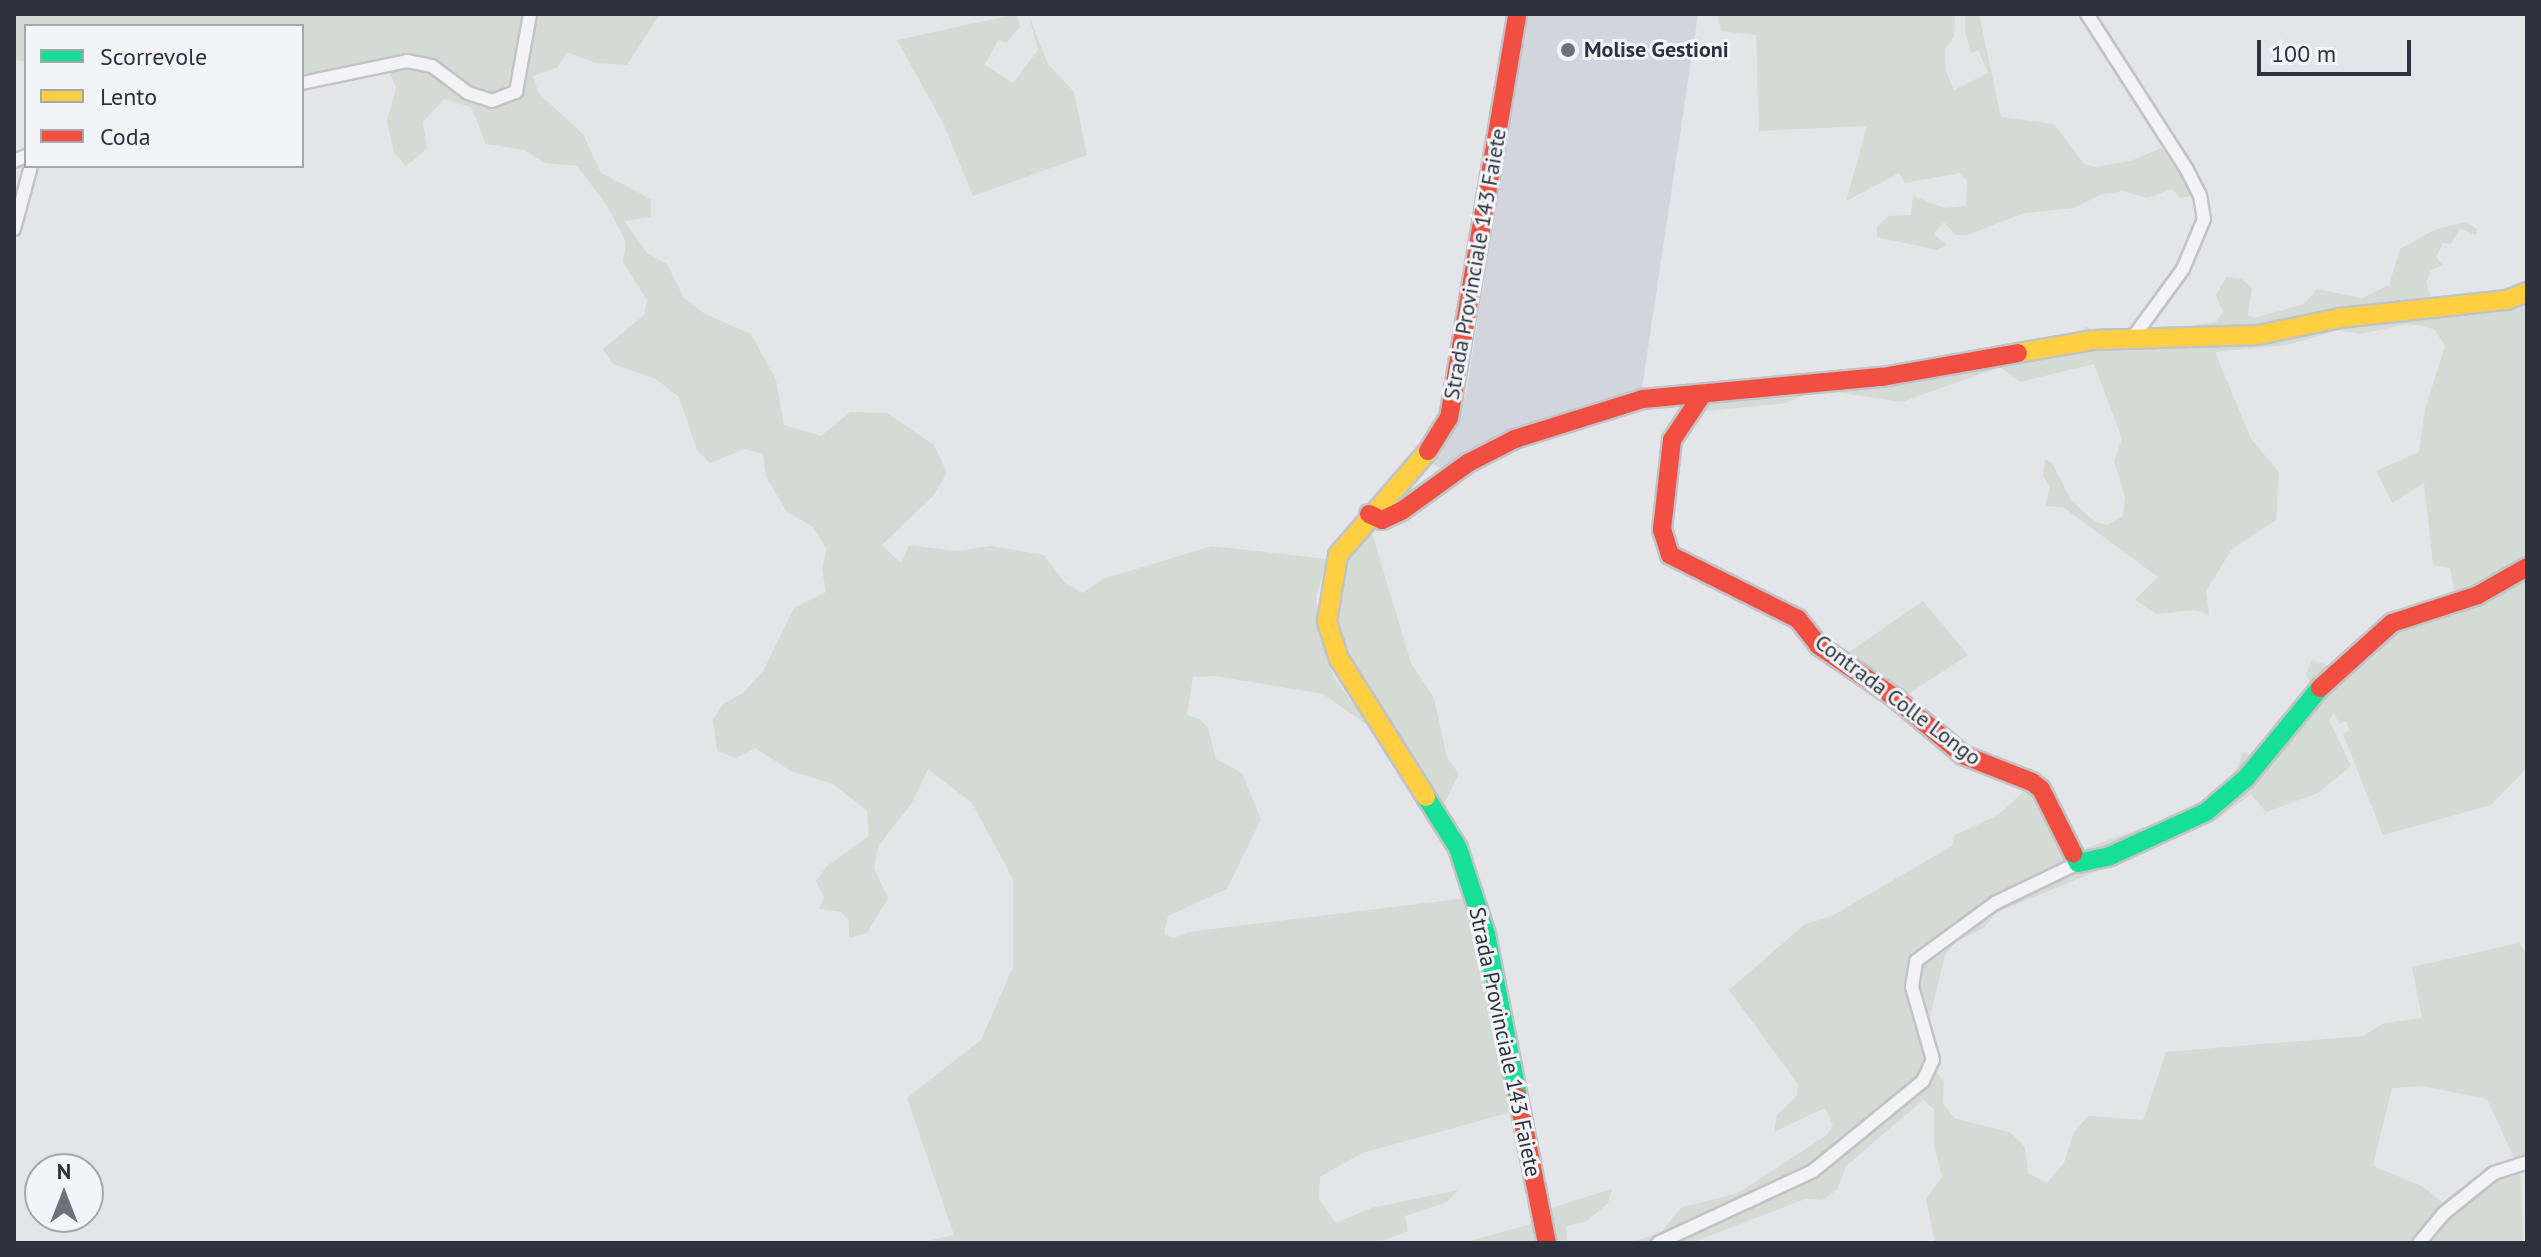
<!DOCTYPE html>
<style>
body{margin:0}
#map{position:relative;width:2541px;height:1257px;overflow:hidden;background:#e3e5e8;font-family:"PT Sans",sans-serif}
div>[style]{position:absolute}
.built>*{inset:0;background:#d2d5db}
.green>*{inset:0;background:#d4dbd4}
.roads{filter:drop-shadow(2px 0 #c2c3c6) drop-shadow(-2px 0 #c2c3c6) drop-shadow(0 2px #c2c3c6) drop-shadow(0 -2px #c2c3c6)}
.street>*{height:12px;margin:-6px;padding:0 6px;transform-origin:6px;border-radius:6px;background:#f3f3f5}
.fast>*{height:18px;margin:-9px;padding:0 9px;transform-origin:9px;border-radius:9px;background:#16e098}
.slow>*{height:18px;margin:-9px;padding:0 9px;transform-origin:9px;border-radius:9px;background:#ffcf43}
.jam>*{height:18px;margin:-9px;padding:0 9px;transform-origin:9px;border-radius:9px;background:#f24e42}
.dots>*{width:22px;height:22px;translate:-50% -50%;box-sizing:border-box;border:4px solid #f2f4f7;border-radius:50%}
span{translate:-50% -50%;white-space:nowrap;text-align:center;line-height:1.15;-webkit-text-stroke:6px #f2f4f7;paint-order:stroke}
.poi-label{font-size:22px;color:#2c333f;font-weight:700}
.left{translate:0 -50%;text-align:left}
.street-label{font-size:22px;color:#2c333f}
.frame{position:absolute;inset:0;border:16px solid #2c333f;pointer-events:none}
.legend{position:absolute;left:24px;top:24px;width:280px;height:144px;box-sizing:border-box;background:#f2f4f7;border:2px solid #a3a7ad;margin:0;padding:10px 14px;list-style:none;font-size:24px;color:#2c333f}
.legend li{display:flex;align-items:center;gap:16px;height:40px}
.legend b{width:40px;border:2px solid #a3a7ad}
.north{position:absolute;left:24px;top:1153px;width:80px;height:80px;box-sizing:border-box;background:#f2f4f7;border:2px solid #a3a7ad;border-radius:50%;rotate:0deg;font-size:22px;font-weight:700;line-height:32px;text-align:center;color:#2c333f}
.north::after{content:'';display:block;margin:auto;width:28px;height:36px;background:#6c717a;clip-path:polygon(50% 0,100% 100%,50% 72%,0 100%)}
.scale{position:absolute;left:2257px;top:40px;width:154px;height:36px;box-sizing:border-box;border:4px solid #2c333f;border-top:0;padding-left:10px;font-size:24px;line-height:28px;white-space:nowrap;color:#2c333f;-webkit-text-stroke:6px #f2f4f7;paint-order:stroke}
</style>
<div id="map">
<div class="built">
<div style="clip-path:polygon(1527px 14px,1698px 14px,1642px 388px,1541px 420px,1481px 446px,1447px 471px,1430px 463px,1451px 433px,1466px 393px)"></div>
</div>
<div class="green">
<div style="clip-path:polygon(22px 14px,660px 14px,627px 65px,596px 63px,567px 52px,558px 67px,533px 76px,539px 94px,583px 134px,601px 173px,651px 199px,651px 217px,624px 221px,648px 254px,667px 264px,684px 298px,705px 314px,751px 334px,776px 380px,784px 425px,821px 436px,850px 412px,887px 413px,934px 445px,947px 473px,933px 496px,882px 545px,901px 563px,909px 545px,956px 551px,991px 546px,1044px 555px,1065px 583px,1083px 593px,1103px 579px,1212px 546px,1327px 559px,1316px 598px,1321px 639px,1334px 677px,1370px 727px,1323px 694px,1214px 676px,1193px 677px,1187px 715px,1200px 719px,1208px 728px,1216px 759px,1242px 773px,1261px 819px,1227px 889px,1168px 916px,1164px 934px,1174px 938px,1188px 932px,1466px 898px,1483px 959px,1512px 1112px,1362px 1153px,1320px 1177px,1319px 1199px,1336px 1223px,1371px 1208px,1458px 1190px,1447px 1202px,1405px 1216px,1408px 1231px,1377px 1243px,918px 1243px,954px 1235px,907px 1098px,981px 1040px,1013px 967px,1013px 879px,972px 803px,928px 769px,912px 803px,879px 845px,874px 868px,888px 898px,867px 933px,849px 938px,849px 921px,841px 912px,819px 909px,824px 897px,816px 881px,827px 866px,869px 836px,867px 811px,833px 784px,791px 771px,755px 748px,736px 758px,717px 751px,713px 720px,722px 705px,743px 693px,763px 671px,794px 608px,826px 592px,822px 569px,827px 549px,812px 526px,787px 512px,766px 477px,763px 454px,744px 449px,710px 463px,697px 450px,679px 397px,656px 379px,613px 364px,603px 349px,644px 315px,647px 300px,623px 262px,626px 242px,606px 204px,577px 166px,545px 163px,524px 150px,486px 144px,471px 107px,444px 99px,423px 122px,427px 149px,406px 166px,394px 153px,387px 121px,396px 88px,384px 59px,302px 79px,302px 26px,26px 26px,26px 62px,14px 60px,14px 16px)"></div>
<div style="clip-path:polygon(1017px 14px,1020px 27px,1006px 43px,998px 40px,985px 65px,1013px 83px,1038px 50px,1029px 16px,1048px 64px,1074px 92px,1087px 155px,973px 196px,943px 123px,897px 40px)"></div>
<div style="clip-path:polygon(1717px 14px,1955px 14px,1954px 36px,1945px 50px,1946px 71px,1954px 90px,1988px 73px,1978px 50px,1971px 53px,1965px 31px,1965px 14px,1979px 14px,2001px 117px,2054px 124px,2084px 164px,2094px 167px,2131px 161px,2161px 148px,2195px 195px,2181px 198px,2172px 189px,2147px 198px,2123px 191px,2100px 195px,2074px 208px,2024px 213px,1967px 235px,1955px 235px,1944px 222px,1934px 234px,1946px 245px,1937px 250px,1877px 237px,1877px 226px,1889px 216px,1911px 215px,1913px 196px,1945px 208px,1966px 206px,1967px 181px,1960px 173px,1905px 183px,1899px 173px,1846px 201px,1867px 126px,1759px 131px,1756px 35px,1721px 31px)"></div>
<div style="clip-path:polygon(2466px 222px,2477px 229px,2476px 235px,2460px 228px,2451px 244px,2443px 243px,2436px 257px,2443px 265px,2431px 270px,2426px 282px,2432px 300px,2527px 298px,2527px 561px,2455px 596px,2450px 568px,2433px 565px,2424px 483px,2392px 503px,2376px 471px,2419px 452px,2425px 409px,2445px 346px,2435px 330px,2424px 326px,2406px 324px,2361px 334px,2339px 330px,2287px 345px,2215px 352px,2251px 439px,2279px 472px,2276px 520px,2232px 549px,2206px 591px,2209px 615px,2196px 610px,2156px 614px,2135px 600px,2158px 577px,2063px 507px,2045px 506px,2050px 487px,2043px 476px,2045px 459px,2052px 463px,2071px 500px,2095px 522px,2107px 525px,2123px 516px,2125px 497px,2114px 461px,2122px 439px,2094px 364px,2020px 382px,2000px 367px,1902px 402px,1828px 391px,1809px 393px,1787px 403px,1706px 411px,1704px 404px,1731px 385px,1888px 371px,2078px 336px,2086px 326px,2093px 332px,2149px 332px,2216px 322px,2223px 312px,2216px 295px,2226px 277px,2242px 279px,2252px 288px,2248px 315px,2254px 318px,2304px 304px,2317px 289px,2362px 298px,2389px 285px,2400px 249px,2434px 230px)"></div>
<div style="clip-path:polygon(1371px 530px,1411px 663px,1434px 698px,1447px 757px,1459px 774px,1444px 804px,1348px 662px,1336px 633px,1335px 599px,1342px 568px,1355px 543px)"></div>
<div style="clip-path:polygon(2527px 576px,2527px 768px,2491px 805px,2383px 835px,2343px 734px,2349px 730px,2346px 721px,2339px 724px,2334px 713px,2329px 720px,2351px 766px,2318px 793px,2266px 812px,2251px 794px,2217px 820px,2179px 831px,2129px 858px,1995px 913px,1984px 928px,1955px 942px,1945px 955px,1928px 1025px,1934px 1069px,1944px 1082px,1943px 1103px,1954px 1118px,2010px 1132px,2025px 1147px,2028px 1173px,2047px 1183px,2064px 1163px,2074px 1132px,2088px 1116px,2143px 1120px,2166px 1052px,2363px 1036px,2384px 1023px,2422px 1018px,2412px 967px,2519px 943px,2527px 955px,2527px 1157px,2514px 1158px,2487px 1099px,2422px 1086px,2392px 1088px,2373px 1166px,2422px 1186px,2446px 1205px,2414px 1243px,1935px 1243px,1926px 1199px,1942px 1177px,1934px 1146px,1934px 1109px,1923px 1100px,1846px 1166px,1837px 1190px,1822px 1200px,1805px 1199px,1691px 1243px,1630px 1243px,1661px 1232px,1682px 1207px,1738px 1193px,1827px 1135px,1833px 1125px,1825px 1108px,1774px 1132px,1777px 1115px,1797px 1095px,1798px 1084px,1729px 990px,1805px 924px,1830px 917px,1952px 846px,1955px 835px,1998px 815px,2030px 786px,2081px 850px,2195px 809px,2232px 780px,2243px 752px,2255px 757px,2311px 685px,2306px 674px,2312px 660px,2330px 666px,2340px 663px,2396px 626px)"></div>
<div style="clip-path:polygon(1923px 601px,1968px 655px,1902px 698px,1845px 655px)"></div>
<div style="clip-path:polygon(2520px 1168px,2523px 1243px,2423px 1243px,2493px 1177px)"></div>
<div style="clip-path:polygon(1612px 1189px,1608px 1203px,1587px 1221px,1566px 1226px,1567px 1243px,1557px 1243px,1548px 1209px)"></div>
<div style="clip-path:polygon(1535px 1223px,1539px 1243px,1462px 1243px)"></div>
</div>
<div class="roads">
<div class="street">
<div style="left:2087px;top:14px;width:185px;rotate:57.3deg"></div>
<div style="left:2187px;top:170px;width:28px;rotate:63deg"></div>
<div style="left:2200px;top:195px;width:24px;rotate:81deg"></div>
<div style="left:2204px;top:219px;width:54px;rotate:112.8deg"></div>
<div style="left:2183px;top:269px;width:83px;rotate:126.2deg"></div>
<div style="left:302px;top:83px;width:107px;rotate:-11.8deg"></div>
<div style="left:407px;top:61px;width:25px;rotate:11deg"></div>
<div style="left:432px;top:66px;width:45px;rotate:36.9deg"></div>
<div style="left:468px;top:93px;width:25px;rotate:18deg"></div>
<div style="left:492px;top:101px;width:26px;rotate:-21deg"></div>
<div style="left:516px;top:92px;width:79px;rotate:-79.8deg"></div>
<div style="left:14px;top:161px;width:13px;rotate:-23deg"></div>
<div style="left:14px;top:229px;width:65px;rotate:-74.9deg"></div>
<div style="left:1658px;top:1243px;width:171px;rotate:-24.9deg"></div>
<div style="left:1813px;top:1171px;width:142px;rotate:-39.3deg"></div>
<div style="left:1923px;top:1081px;width:23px;rotate:-65deg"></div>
<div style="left:1933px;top:1060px;width:76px;rotate:-106deg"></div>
<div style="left:1912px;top:987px;width:26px;rotate:-81deg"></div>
<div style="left:1916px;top:961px;width:98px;rotate:-36.3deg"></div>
<div style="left:1995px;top:903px;width:92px;rotate:-25.7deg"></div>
<div style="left:2419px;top:1243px;width:38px;rotate:-50deg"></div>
<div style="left:2443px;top:1214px;width:65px;rotate:-38.8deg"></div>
<div style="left:2494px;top:1173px;width:35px;rotate:-18deg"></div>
</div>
<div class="fast">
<div style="left:1426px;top:797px;width:60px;rotate:57.9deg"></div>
<div style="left:1458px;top:848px;width:90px;rotate:72deg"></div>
<div style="left:1486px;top:934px;width:166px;rotate:78.9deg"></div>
<div style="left:2073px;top:853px;width:11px;rotate:63deg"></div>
<div style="left:2078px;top:863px;width:33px;rotate:-12deg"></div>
<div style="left:2110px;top:856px;width:106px;rotate:-24.6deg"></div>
<div style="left:2206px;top:812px;width:52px;rotate:-40.4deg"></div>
<div style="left:2246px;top:778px;width:117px;rotate:-50.6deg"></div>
</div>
<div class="slow">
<div style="left:2018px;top:353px;width:76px;rotate:-9.8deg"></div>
<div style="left:2093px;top:340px;width:165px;rotate:-1.7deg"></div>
<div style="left:2258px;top:335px;width:84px;rotate:-11.7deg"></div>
<div style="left:2340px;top:318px;width:168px;rotate:-6.2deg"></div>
<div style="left:2507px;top:300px;width:22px;rotate:-22deg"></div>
<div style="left:1426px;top:797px;width:163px;rotate:-122.2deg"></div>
<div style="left:1339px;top:659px;width:40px;rotate:-108deg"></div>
<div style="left:1327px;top:621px;width:67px;rotate:-80.5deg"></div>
<div style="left:1338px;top:555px;width:138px;rotate:-49.1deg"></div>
</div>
<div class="jam">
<div style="left:1702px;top:395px;width:54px;rotate:123.7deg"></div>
<div style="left:1672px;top:440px;width:90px;rotate:96.4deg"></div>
<div style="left:1662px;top:529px;width:27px;rotate:73deg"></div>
<div style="left:1670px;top:555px;width:143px;rotate:26.6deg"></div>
<div style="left:1798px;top:619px;width:33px;rotate:52deg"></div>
<div style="left:1818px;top:645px;width:92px;rotate:34.4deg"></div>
<div style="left:1894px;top:697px;width:90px;rotate:40deg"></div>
<div style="left:1963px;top:755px;width:74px;rotate:21.4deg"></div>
<div style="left:2032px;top:782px;width:11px;rotate:38deg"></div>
<div style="left:2041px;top:789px;width:72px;rotate:63.4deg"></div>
<div style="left:1428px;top:451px;width:39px;rotate:-58deg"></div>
<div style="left:1449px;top:418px;width:410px;rotate:-80.4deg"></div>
<div style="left:1369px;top:514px;width:14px;rotate:25deg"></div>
<div style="left:1382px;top:520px;width:23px;rotate:-25deg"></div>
<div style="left:1403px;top:510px;width:80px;rotate:-35.9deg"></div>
<div style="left:1468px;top:463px;width:53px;rotate:-27.1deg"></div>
<div style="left:1515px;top:439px;width:134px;rotate:-17.4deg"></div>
<div style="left:1643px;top:399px;width:240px;rotate:-5.3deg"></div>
<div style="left:1882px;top:377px;width:138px;rotate:-10deg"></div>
<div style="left:2320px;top:688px;width:97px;rotate:-42.1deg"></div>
<div style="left:2392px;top:623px;width:90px;rotate:-18deg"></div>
<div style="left:2478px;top:595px;width:56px;rotate:-29.7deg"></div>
<div style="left:1518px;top:1097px;width:149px;rotate:78.8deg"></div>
</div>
</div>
<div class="dots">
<div style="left:1568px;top:50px;background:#6c717a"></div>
</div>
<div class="poi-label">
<span class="left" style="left:1584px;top:50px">Molise Gestioni</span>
</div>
<div class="street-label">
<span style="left:1475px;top:264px;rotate:-80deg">Strada Provinciale 143 Faiete</span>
<span style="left:1898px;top:700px;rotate:37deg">Contrada Colle Longo</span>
<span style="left:1505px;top:1042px;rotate:78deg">Strada Provinciale 143 Faiete</span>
</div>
<div class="frame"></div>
<ul class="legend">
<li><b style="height:10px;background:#16e098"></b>Scorrevole</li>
<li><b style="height:10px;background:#ffcf43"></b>Lento</li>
<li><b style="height:10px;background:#f24e42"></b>Coda</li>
</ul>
<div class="north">N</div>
<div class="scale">100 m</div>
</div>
